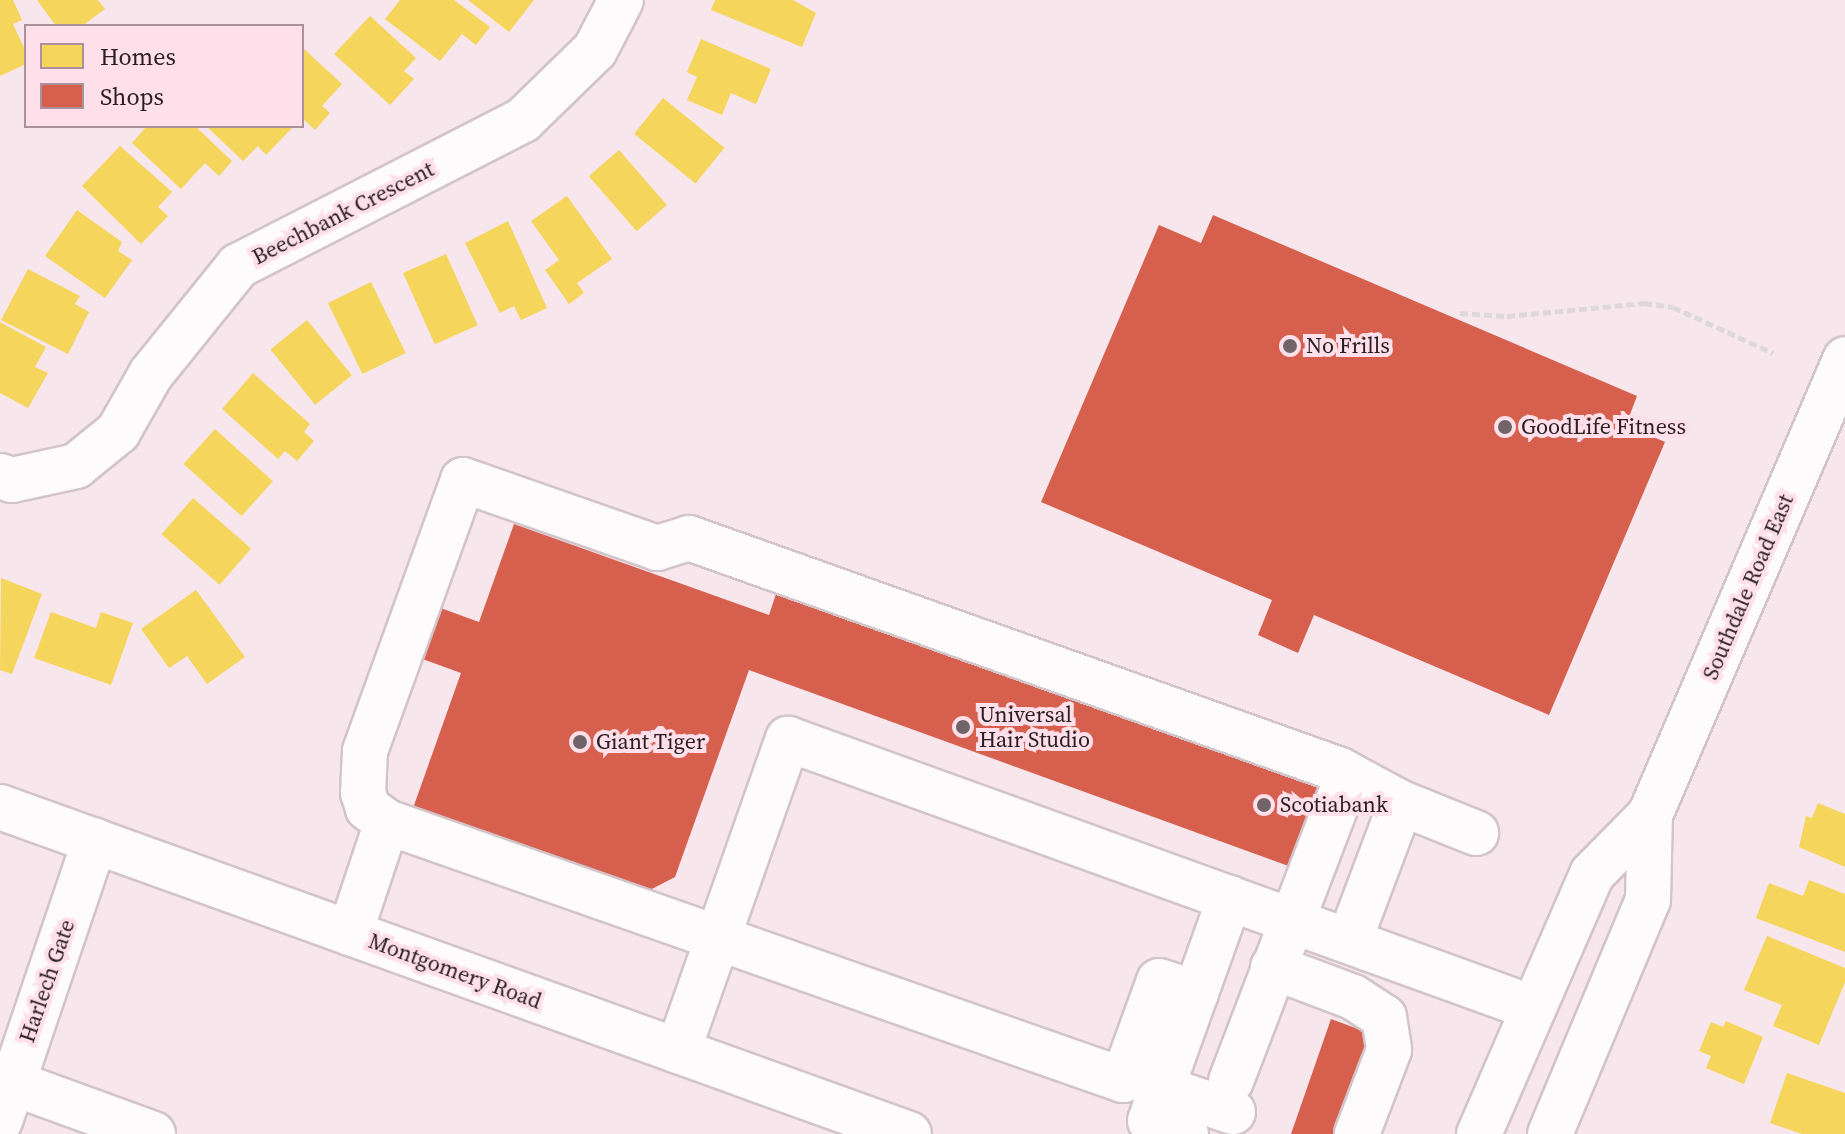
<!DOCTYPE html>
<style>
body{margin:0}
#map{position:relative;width:1845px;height:1134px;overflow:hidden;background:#f7e6ec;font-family:"Source Serif 4",serif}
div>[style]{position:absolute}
.homes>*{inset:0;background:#f6d55c;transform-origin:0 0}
.shops>*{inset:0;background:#d6604d}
.path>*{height:5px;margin-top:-2.5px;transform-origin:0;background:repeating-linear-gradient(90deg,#ded8da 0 8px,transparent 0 12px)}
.roads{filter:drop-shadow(2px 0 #d2c4c9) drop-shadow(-2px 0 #d2c4c9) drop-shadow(0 2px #d2c4c9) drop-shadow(0 -2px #d2c4c9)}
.minor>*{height:44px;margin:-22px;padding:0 22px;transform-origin:22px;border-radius:22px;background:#fefbfc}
.major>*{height:44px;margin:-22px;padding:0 22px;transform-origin:22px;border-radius:22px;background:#fefbfc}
.dots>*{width:22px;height:22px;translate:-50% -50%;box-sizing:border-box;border:4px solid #fedfea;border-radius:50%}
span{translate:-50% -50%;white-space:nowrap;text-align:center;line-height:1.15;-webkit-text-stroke:8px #fedfea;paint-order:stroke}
.street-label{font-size:22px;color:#291e22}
.poi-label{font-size:22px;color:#291e22}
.left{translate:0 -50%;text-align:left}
.legend{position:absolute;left:24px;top:24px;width:280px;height:104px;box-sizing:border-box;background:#fedfea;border:2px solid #a9929a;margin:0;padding:10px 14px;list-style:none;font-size:24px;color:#291e22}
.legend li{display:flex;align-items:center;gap:16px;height:40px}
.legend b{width:40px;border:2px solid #a9929a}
</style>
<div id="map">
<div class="homes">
<div style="clip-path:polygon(0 0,13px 0,22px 20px,13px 24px,26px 52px,26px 64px,0 76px)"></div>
<div style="clip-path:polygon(37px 0,98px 0,105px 9px,82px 26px,56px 26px)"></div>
<div style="clip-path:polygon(400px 0,454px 0,490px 27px,476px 45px,462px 34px,440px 61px,385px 19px)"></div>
<div style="clip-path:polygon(468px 0,534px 0,509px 32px)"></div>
<div style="clip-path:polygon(715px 0,793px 0,816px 13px,802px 47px,711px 10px)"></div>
<div style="clip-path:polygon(370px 16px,416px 58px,404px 71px,414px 79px,390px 105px,334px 54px)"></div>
<div style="clip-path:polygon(701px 39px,771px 69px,756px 104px,731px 93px,722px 115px,687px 100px,697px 77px,687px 72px)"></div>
<div style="clip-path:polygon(302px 47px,342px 84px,322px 106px,330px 113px,315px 130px,302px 118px)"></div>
<div style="left:663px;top:98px;width:79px;height:46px;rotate:39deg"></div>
<div style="clip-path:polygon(147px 126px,195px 126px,232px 161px,219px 176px,205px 163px,181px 189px,132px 143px)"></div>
<div style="clip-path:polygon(206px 126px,294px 126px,266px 155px,258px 146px,243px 161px)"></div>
<div style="clip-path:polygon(120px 146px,172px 192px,158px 207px,168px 216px,141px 244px,82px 186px)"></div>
<div style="left:619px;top:150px;width:73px;height:40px;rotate:49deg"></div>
<div style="clip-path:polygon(567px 196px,612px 259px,577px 283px,584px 293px,569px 304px,545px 270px,559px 260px,531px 221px)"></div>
<div style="clip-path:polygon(77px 210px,122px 242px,118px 251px,132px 260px,105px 298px,45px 256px)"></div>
<div style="clip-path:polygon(508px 221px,547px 308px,521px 320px,514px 306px,500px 313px,465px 243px)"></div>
<div style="left:446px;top:254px;width:78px;height:47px;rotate:66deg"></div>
<div style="clip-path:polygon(28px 269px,80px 296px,75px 304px,89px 312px,68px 354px,1px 320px)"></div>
<div style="left:371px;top:282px;width:79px;height:48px;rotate:64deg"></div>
<div style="left:307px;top:320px;width:71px;height:47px;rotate:51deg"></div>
<div style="clip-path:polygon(0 322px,46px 347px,35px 367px,48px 373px,28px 408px,0 393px)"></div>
<div style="clip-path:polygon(253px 373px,310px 424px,304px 432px,314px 441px,297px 461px,285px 451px,278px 459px,222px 409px)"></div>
<div style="left:215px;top:429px;width:78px;height:47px;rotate:42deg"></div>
<div style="left:193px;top:498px;width:77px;height:48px;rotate:41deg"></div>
<div style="clip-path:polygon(1px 578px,42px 594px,12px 674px,0 670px)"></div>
<div style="clip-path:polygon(196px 590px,245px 657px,207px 684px,187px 656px,169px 668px,141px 629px)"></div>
<div style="clip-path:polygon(51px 612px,96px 628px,101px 612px,133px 623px,111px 685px,34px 658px)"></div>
<div style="clip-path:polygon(1818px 803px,1845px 814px,1845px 867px,1799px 847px,1806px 816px,1812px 818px)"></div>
<div style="clip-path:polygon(1809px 880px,1845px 894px,1845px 952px,1756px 918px,1769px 883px,1803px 896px)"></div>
<div style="clip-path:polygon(1767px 936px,1845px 968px,1845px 982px,1819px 1045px,1773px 1026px,1782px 1005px,1744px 990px)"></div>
<div style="clip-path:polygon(1726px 1021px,1763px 1037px,1744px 1084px,1706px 1068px,1711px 1056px,1699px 1051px,1711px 1022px,1723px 1027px)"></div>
<div style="clip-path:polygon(1787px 1073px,1845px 1093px,1845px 1134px,1802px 1134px,1770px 1123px)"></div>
</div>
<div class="shops">
<div style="clip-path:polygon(1213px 215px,1637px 396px,1626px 425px,1665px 442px,1549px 715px,1314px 615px,1298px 653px,1258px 635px,1272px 600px,1041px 502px,1159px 225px,1201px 243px)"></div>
<div style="clip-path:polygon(514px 524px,769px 615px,776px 594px,1323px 789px,1294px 868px,749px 670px,675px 877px,644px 893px,412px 811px,461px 673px,417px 657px,435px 606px,479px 622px)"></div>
<div style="clip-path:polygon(1331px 1019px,1388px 1040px,1352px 1134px,1291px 1134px)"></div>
</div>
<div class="path">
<div style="left:1460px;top:313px;width:47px;rotate:3.7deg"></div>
<div style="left:1507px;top:316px;width:138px;rotate:-5.4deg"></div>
<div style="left:1644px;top:303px;width:29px;rotate:8deg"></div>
<div style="left:1673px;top:307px;width:110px;rotate:24.7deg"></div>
</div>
<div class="roads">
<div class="minor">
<div style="left:0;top:476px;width:13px;rotate:18deg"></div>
<div style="left:12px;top:480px;width:66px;rotate:-12.3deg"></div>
<div style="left:76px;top:466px;width:54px;rotate:-39deg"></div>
<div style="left:118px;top:432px;width:67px;rotate:-60.4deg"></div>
<div style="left:151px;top:374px;width:139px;rotate:-51.1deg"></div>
<div style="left:238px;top:266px;width:320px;rotate:-27.1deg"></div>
<div style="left:523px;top:120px;width:100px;rotate:-44.2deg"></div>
<div style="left:595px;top:50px;width:56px;rotate:-62.5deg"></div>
<div style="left:0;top:807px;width:966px;rotate:19.79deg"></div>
<div style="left:387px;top:822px;width:780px;rotate:19.32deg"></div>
<div style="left:1123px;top:1080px;width:105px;rotate:-70deg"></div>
<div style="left:1159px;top:981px;width:39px;rotate:18deg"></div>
<div style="left:350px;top:933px;width:117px;rotate:-71.6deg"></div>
<div style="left:387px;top:822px;width:24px;rotate:-144deg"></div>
<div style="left:368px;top:808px;width:16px;rotate:-108deg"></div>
<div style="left:363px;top:793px;width:42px;rotate:-87.3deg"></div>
<div style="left:365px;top:751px;width:288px;rotate:-70.1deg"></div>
<div style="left:463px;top:480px;width:206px;rotate:19.3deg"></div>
<div style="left:657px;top:548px;width:34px;rotate:-17deg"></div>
<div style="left:689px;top:538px;width:691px;rotate:19.61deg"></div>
<div style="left:1340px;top:770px;width:69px;rotate:28.4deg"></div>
<div style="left:1401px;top:803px;width:81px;rotate:21.8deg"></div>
<div style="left:1350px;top:939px;width:145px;rotate:-69.4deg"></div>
<div style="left:1273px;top:967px;width:85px;rotate:20.6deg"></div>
<div style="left:1353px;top:997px;width:37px;rotate:33deg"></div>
<div style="left:1384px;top:1017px;width:33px;rotate:81deg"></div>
<div style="left:1389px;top:1050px;width:90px;rotate:110.9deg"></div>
<div style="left:678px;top:1051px;width:331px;rotate:-70.6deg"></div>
<div style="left:788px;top:739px;width:792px;rotate:19.85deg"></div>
<div style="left:1231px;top:1081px;width:328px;rotate:-69.1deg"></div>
<div style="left:13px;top:1083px;width:149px;rotate:20deg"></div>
<div style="left:1162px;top:1088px;width:75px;rotate:18.7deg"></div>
<div style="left:0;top:1121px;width:296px;rotate:-71.3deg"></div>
<div style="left:1186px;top:1134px;width:38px;rotate:-160deg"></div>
<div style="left:1150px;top:1121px;width:237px;rotate:-70.3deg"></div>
</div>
<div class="major">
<div style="left:1479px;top:1134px;width:283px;rotate:-66.5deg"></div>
<div style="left:1592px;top:874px;width:83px;rotate:-45.5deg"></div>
<div style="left:1550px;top:1134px;width:254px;rotate:-67.3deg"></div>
<div style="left:1648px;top:900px;width:85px;rotate:-88.7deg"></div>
<div style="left:1650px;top:815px;width:496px;rotate:-66.8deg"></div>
</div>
</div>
<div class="dots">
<div style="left:1290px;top:346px;background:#716469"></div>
<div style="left:1505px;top:427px;background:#716469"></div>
<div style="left:963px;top:727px;background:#716469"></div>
<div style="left:580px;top:742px;background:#716469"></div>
<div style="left:1264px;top:805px;background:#716469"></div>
</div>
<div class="street-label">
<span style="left:343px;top:213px;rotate:-27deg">Beechbank Crescent</span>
<span style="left:1748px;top:587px;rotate:-67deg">Southdale Road East</span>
<span style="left:455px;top:971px;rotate:20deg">Montgomery Road</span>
<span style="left:47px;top:981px;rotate:-71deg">Harlech Gate</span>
</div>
<div class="poi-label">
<span class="left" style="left:1306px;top:346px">No Frills</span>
<span class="left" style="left:1521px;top:427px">GoodLife Fitness</span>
<span class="left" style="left:979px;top:727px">Universal<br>Hair Studio</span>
<span class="left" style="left:596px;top:742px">Giant Tiger</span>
<span class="left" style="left:1280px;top:805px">Scotiabank</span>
</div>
<ul class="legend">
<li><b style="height:22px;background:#f6d55c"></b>Homes</li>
<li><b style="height:22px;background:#d6604d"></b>Shops</li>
</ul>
</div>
